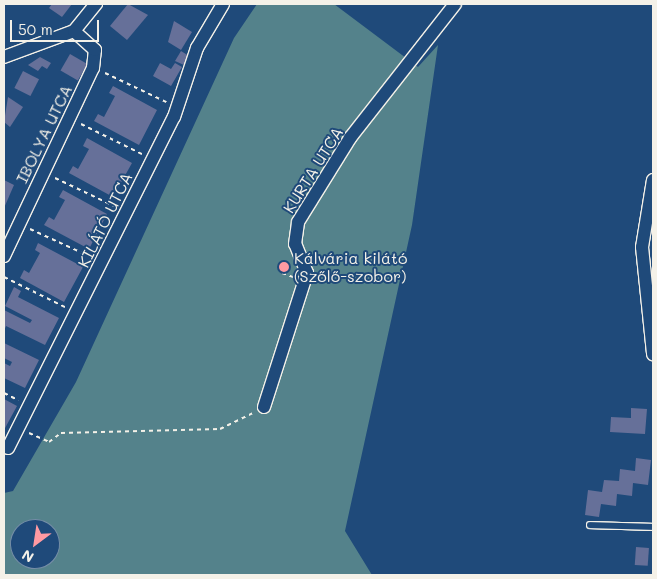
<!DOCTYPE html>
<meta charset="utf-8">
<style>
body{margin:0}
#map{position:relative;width:657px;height:579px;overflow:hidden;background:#1f4a7a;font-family:Mali,sans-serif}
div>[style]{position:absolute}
.green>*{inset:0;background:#54828b}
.building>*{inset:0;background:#667099;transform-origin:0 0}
.path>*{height:2px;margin-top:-1px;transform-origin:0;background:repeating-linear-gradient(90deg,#f4f1e8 0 4px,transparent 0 8px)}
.roads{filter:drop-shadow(1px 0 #f4f1e8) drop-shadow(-1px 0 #f4f1e8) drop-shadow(0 1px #f4f1e8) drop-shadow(0 -1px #f4f1e8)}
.service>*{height:6px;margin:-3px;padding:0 3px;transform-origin:3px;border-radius:3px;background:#1f4a7a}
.minor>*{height:12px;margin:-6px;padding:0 6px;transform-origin:6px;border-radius:6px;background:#1f4a7a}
.dots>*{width:14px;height:14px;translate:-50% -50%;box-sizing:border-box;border:2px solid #1f4a7a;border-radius:50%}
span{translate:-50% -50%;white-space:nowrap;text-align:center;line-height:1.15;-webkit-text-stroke:4px #1f4a7a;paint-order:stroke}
.street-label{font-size:16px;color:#f4f1e8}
.poi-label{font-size:16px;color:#f4f1e8}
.left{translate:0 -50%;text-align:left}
.frame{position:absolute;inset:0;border:5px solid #f4f1e8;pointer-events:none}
.north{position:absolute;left:10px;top:519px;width:50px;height:50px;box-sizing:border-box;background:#1f4a7a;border:1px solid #748da6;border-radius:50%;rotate:211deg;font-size:14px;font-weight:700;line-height:20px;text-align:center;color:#f4f1e8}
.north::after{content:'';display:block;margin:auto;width:18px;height:22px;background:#ff9aa2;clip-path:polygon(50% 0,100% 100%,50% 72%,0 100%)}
.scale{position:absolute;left:10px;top:20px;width:89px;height:22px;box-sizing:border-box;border:2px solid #f4f1e8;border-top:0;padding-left:6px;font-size:15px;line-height:18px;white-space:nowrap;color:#f4f1e8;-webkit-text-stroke:4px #1f4a7a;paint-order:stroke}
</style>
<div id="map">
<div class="green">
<div style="clip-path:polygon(evenodd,257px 4px,334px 4px,418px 67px,438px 45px,412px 225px,345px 531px,372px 575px,4px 575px,4px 493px,13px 491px,76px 382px,234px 38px,257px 4px,20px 529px,50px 529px,50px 559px,20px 559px,20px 529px)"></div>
</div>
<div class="building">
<div style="clip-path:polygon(52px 4px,72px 4px,62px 17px,49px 8px)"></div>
<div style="clip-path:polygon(128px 4px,148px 15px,127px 40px,110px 26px)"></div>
<div style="clip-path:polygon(174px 21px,192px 32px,181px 50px,168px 42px)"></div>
<div style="clip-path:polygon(181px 51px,189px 56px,184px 65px,175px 61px)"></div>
<div style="left:70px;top:54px;width:20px;height:19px;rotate:30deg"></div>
<div style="clip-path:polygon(40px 57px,51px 63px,47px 69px,42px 66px,38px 71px,28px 65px)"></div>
<div style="clip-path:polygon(160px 63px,171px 69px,175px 63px,182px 67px,171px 86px,153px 76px)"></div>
<div style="left:23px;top:71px;width:18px;height:19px;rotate:27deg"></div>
<div style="clip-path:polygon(113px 86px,157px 110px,139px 145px,94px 121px,98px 114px,104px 117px,115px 96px,109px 93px)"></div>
<div style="clip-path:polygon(8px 97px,23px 107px,10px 127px,4px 122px)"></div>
<div style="clip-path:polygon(87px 138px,132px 163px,113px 197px,69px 173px,73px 166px,78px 169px,89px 149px,83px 146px)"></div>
<div style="clip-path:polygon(4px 180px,14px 185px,4px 208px)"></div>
<div style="clip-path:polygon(63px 190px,107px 214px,89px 249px,44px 225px,49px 217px,54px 220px,65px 200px,59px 197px)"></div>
<div style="clip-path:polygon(38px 243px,83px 267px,64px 302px,20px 278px,24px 270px,29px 273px,40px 253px,35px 250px)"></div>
<div style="clip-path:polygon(14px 287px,21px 291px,18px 297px,59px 318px,45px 345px,6px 326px,4px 331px,4px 310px,30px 323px,32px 320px,5px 306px)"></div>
<div style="clip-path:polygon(4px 343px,39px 360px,25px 388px,4px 378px,4px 363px,10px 366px,12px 362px,4px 358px)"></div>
<div style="clip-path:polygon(4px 399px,17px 406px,4px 430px)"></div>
<div style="clip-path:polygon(631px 408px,647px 409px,645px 434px,610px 432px,611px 417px,631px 418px)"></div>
<div style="clip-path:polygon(636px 458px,651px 460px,648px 485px,633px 483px,632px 496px,617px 494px,616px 506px,601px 504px,599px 517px,585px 515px,588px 490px,602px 492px,604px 480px,619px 481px,620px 469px,635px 471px)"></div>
<div style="left:636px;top:547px;width:13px;height:18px;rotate:4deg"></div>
</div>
<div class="path">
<div style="left:105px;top:73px;width:68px;rotate:25.4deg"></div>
<div style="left:81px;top:124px;width:68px;rotate:26.2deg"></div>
<div style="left:55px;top:178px;width:68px;rotate:25.4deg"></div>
<div style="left:30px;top:229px;width:65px;rotate:24.6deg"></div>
<div style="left:282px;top:273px;width:12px;rotate:20deg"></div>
<div style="left:4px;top:277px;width:68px;rotate:26.2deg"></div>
<div style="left:4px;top:393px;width:16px;rotate:27deg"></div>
<div style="left:29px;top:433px;width:22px;rotate:24deg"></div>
<div style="left:49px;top:442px;width:15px;rotate:-37deg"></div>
<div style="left:61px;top:433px;width:159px;rotate:-1.4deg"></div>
<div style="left:220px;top:429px;width:37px;rotate:-26deg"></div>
</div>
<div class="roads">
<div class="service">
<div style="left:590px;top:525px;width:63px;rotate:1.8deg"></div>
</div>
<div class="minor">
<div style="left:4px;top:57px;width:75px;rotate:-20.4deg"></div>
<div style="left:74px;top:31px;width:35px;rotate:-51deg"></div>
<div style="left:653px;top:180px;width:68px;rotate:99.3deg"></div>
<div style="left:642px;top:247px;width:108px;rotate:84.1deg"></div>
<div style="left:4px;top:256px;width:208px;rotate:-64.7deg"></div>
<div style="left:93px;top:68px;width:18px;rotate:-84deg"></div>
<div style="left:95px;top:50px;width:28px;rotate:-138deg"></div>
<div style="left:264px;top:407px;width:141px;rotate:-72.2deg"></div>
<div style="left:307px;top:273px;width:31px;rotate:-112deg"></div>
<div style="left:295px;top:244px;width:22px;rotate:-82deg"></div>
<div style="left:298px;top:222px;width:99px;rotate:-58.2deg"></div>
<div style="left:350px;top:138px;width:170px;rotate:-51.9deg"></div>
<div style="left:8px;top:448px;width:370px;rotate:-63.4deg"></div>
<div style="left:174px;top:117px;width:73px;rotate:-71.6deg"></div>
<div style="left:197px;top:48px;width:51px;rotate:-59.4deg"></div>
</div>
</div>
<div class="dots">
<div style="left:284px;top:267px;background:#ff9aa2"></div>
</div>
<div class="street-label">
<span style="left:44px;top:134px;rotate:-64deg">IBOLYA UTCA</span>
<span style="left:313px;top:170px;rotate:-58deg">KURTA UTCA</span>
<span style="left:105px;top:220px;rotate:-64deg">KILÁTÓ UTCA</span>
</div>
<div class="poi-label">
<span class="left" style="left:294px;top:267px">Kálvária kilátó<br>(Szőlő-szobor)</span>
</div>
<div class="frame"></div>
<div class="north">N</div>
<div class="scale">50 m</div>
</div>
